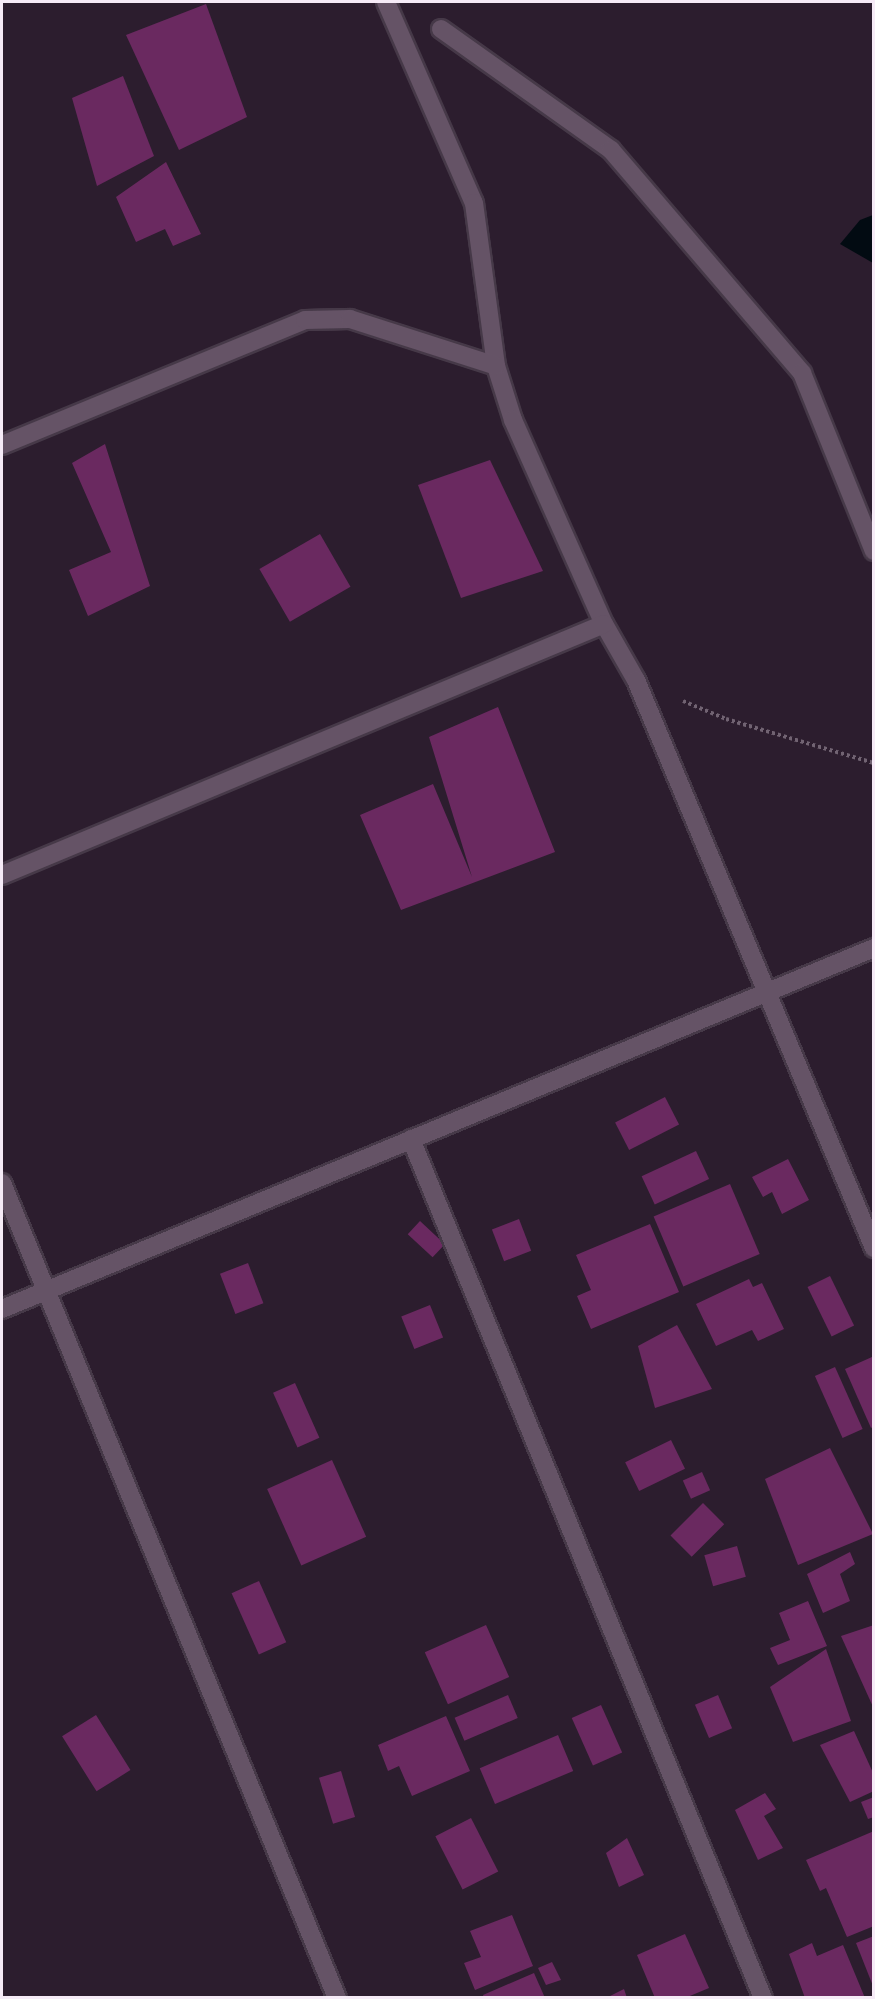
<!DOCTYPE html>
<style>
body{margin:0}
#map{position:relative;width:875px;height:1999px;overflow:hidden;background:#2c1d2e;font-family:"Exo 2",sans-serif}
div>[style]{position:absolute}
.water>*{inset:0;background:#020b12}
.building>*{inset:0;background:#6a2960;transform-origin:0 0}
.path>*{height:4px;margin-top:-2px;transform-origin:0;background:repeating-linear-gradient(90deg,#716372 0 3px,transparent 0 6px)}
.roads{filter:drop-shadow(2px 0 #463948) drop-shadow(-2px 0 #463948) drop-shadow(0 2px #463948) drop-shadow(0 -2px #463948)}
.minor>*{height:18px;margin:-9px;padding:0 9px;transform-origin:9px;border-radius:9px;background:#655366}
span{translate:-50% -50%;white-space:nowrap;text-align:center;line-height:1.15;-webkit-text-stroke:5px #231424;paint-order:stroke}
.frame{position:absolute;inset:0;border:3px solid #f6ebf7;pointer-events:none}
</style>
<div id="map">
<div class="water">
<div style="clip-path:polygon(873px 215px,874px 215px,873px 263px,840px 244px,860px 220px)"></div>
</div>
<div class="building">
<div style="clip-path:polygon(206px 4px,247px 117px,179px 150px,126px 35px)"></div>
<div style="clip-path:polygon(123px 76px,154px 156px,97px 186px,72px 98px)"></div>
<div style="clip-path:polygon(166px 162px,201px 234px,173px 246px,165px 229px,136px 242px,116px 197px)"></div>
<div style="clip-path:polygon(105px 444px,150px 586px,88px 616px,69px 570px,111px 552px,72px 463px)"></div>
<div style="clip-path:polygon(490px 460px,543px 571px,461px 598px,418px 485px)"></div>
<div style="left:320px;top:534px;width:61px;height:70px;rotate:60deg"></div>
<div style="clip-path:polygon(498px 707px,555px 852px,401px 910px,360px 815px,433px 784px,472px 877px,429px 737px)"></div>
<div style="left:665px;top:1097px;width:31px;height:56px;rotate:63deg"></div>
<div style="left:696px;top:1151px;width:31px;height:60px;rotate:65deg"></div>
<div style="clip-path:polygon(788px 1159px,809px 1200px,782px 1214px,772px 1192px,763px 1197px,752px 1177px)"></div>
<div style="left:730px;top:1184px;width:76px;height:83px;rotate:67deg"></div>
<div style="left:519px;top:1219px;width:34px;height:29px;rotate:69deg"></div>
<div style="left:420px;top:1221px;width:34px;height:18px;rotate:43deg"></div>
<div style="clip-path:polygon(650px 1224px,679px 1292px,591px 1329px,577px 1296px,591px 1290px,576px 1255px)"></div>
<div style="left:248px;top:1263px;width:43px;height:30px;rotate:69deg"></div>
<div style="left:830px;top:1276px;width:55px;height:25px;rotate:64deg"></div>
<div style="clip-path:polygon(749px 1279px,753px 1287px,762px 1283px,784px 1329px,758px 1341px,752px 1330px,716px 1346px,696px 1304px)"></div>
<div style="left:430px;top:1305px;width:35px;height:31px;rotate:68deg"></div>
<div style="clip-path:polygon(677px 1325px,712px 1389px,655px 1408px,638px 1346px)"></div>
<div style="clip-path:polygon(872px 1357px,874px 1426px,871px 1428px,845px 1369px)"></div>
<div style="left:835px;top:1367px;width:68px;height:22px;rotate:66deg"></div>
<div style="left:295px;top:1383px;width:60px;height:24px;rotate:66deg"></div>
<div style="left:671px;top:1440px;width:32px;height:51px;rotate:64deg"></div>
<div style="clip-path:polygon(830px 1448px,873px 1534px,798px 1565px,765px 1479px)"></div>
<div style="left:332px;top:1460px;width:84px;height:71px;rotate:66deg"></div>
<div style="left:702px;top:1472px;width:20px;height:21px;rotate:66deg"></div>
<div style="left:703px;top:1503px;width:30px;height:46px;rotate:45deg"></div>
<div style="left:737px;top:1546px;width:32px;height:34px;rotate:74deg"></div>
<div style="clip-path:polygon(850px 1552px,855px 1564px,840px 1574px,850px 1601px,823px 1613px,807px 1574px)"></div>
<div style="left:259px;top:1581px;width:67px;height:30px;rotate:66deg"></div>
<div style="clip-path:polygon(808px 1601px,827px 1646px,778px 1665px,770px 1648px,790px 1640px,779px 1613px)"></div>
<div style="left:486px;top:1625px;width:57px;height:67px;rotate:66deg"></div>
<div style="clip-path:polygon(874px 1625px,874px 1709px,841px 1636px)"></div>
<div style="clip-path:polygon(826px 1649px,851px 1721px,793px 1742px,770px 1687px)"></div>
<div style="left:508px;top:1695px;width:25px;height:58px;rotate:67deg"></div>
<div style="left:718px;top:1695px;width:36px;height:25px;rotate:67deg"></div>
<div style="left:601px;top:1705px;width:52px;height:32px;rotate:66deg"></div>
<div style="left:96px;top:1715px;width:65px;height:40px;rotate:58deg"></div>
<div style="clip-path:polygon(446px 1716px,470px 1771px,412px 1796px,399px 1766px,388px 1771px,378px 1745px)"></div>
<div style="clip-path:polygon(854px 1731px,874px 1775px,874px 1791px,850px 1802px,820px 1745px)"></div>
<div style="left:558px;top:1735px;width:39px;height:85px;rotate:67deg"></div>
<div style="left:341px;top:1771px;width:48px;height:23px;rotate:73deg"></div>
<div style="clip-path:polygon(765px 1793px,776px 1809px,764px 1816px,783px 1848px,758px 1860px,735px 1810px)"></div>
<div style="clip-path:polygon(874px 1797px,874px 1817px,868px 1819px,861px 1802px)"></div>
<div style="left:471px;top:1818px;width:60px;height:40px;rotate:63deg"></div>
<div style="clip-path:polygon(874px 1831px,874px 1926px,847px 1937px,826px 1888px,820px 1891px,806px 1860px)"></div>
<div style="clip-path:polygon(627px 1838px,644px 1875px,619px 1887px,606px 1853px)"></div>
<div style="clip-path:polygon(512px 1915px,533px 1966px,475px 1990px,464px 1963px,481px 1957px,470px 1931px)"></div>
<div style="clip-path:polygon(685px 1934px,709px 1988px,685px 1998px,655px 1998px,637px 1955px)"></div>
<div style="clip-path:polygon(874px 1936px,874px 1986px,873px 1986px,856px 1943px)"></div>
<div style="clip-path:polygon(812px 1943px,817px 1956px,843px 1945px,865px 1998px,805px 1998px,789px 1954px)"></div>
<div style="clip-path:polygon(552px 1962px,561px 1980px,546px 1985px,538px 1968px)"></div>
<div style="clip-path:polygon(534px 1973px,545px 1998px,484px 1998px,483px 1995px)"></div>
<div style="clip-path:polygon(624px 1989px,627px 1998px,606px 1998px)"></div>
</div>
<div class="path">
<div style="left:683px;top:701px;width:47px;rotate:22.7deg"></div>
<div style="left:726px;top:719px;width:154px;rotate:16.6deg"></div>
</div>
<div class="roads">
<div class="minor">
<div style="left:386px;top:2px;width:219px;rotate:66.4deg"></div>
<div style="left:474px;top:203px;width:164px;rotate:82.3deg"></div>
<div style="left:496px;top:366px;width:57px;rotate:72.5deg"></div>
<div style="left:513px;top:420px;width:223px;rotate:66deg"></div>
<div style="left:604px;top:624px;width:64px;rotate:60.3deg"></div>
<div style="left:636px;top:680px;width:616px;rotate:67.27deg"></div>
<div style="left:441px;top:29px;width:209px;rotate:35.4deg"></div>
<div style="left:611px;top:150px;width:294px;rotate:49.4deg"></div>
<div style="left:802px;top:373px;width:192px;rotate:68deg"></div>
<div style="left:2px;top:445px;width:328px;rotate:-22.4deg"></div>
<div style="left:305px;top:320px;width:45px;rotate:-1.3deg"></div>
<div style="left:350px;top:319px;width:153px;rotate:17.8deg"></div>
<div style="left:2px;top:875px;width:652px;rotate:-22.63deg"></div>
<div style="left:411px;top:1139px;width:928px;rotate:67.72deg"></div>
<div style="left:2px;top:1183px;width:881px;rotate:67.66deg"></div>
<div style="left:2px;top:1309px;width:944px;rotate:-22.49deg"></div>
</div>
</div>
<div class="frame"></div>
</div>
